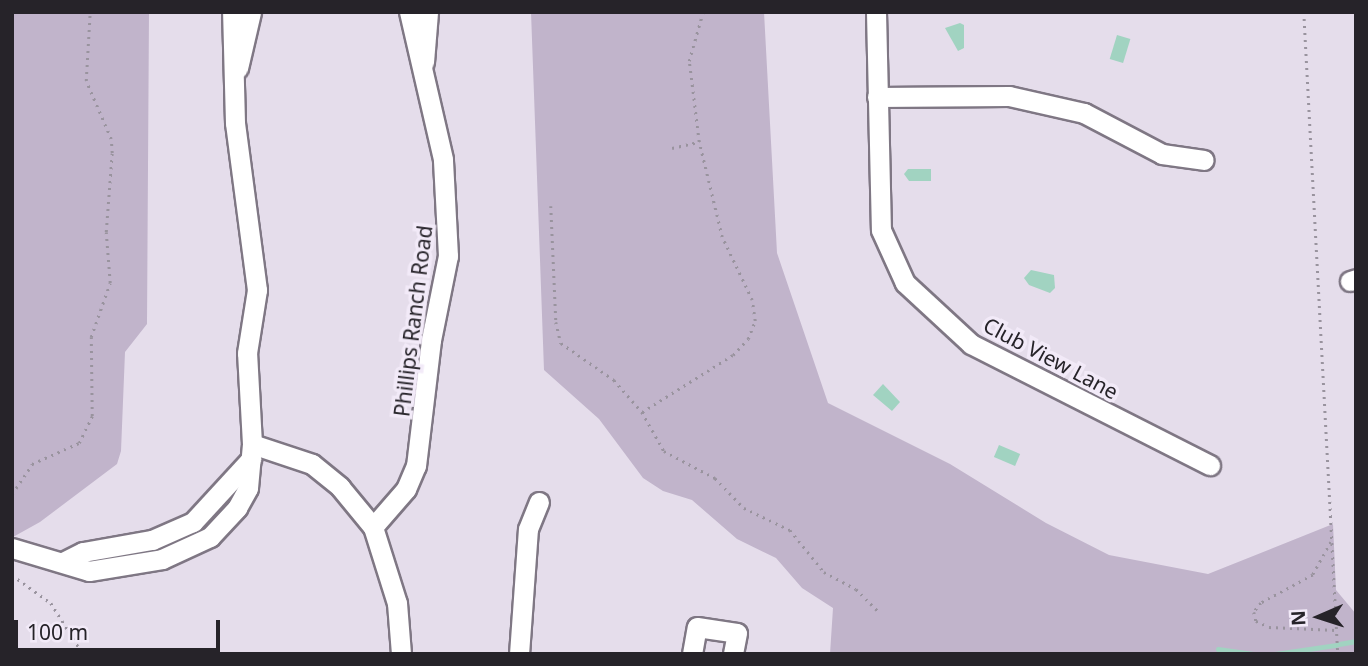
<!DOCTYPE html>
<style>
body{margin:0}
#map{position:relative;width:1368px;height:666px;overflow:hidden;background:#e5ddeb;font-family:"Noto Sans",sans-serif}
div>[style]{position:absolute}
.green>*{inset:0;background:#c1b4cb}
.water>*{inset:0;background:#a1d3c1;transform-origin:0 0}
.stream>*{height:4.5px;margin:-2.25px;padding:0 2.25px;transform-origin:2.25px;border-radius:2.25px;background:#a1d3c1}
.path>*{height:2.5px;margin-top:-1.25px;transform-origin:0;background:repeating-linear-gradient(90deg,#99939e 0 2px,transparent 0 7px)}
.roads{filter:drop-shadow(2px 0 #7f7784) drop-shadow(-2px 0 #7f7784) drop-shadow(0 2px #7f7784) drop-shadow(0 -2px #7f7784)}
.minor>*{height:19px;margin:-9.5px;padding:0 9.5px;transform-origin:9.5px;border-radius:9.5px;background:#fff}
span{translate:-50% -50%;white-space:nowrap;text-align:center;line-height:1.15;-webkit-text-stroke:7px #f2eaf8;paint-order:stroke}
.street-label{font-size:21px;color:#262329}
.frame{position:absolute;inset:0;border:14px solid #262329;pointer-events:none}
.north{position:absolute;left:1284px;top:582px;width:70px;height:70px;-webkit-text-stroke:5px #f2eaf8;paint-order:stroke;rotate:267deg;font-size:19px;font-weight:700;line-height:28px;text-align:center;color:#262329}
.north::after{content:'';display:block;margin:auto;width:24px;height:32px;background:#262329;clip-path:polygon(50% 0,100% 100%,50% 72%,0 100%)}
.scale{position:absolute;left:14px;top:620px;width:206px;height:32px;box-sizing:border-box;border:4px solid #262329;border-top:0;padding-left:9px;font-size:21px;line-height:24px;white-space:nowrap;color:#262329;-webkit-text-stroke:5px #f2eaf8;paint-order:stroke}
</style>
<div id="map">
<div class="green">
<div style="clip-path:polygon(12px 12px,149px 12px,147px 324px,125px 352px,121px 451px,117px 464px,40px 522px,13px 537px)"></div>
<div style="clip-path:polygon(531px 12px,764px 12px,777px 253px,828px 403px,950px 464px,1046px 523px,1109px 555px,1208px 574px,1333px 524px,1336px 590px,1356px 614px,1356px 654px,830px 654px,833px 608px,802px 588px,776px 558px,737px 539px,692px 500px,663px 491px,643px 478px,599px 419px,544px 370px)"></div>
</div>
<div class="water">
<div style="clip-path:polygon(960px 23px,964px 25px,964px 48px,958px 51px,945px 28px)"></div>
<div style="left:1117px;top:35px;width:14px;height:25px;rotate:17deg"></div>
<div style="clip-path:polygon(908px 169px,931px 169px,931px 181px,909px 181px,904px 174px)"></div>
<div style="clip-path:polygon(1031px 270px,1054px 275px,1055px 288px,1050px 293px,1029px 285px,1024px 278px)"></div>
<div style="clip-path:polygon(883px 384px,900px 402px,892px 411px,873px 395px)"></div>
<div style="left:999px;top:445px;width:23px;height:13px;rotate:23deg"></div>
</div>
<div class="stream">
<div style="left:1339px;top:644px;width:17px;rotate:-10deg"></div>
<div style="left:1218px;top:649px;width:37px;rotate:8deg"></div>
<div style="left:1275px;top:654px;width:62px;rotate:-8.4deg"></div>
</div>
<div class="path">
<div style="left:1304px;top:12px;width:643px;rotate:86.97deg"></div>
<div style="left:672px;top:148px;width:28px;rotate:-13deg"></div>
<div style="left:551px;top:206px;width:116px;rotate:87.5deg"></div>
<div style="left:556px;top:322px;width:22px;rotate:77deg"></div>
<div style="left:561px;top:343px;width:65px;rotate:34.9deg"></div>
<div style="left:614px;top:380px;width:43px;rotate:48.8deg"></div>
<div style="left:642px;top:412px;width:45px;rotate:60.6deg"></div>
<div style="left:664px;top:451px;width:58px;rotate:27.9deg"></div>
<div style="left:715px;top:478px;width:42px;rotate:46deg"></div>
<div style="left:744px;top:508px;width:51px;rotate:25.6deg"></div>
<div style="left:790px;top:530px;width:54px;rotate:51deg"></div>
<div style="left:824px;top:572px;width:36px;rotate:28deg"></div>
<div style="left:856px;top:589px;width:31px;rotate:45deg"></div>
<div style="left:642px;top:412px;width:107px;rotate:-32.1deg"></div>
<div style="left:733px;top:355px;width:22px;rotate:-47deg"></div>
<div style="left:748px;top:339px;width:19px;rotate:-69deg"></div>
<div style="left:755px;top:321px;width:21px;rotate:-98deg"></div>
<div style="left:752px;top:300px;width:70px;rotate:-115.5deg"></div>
<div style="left:722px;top:237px;width:98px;rotate:-103.6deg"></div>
<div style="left:699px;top:142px;width:82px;rotate:-97deg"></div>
<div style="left:689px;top:61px;width:51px;rotate:-74.1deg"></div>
<div style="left:12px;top:494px;width:36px;rotate:-56deg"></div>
<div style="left:32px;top:464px;width:51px;rotate:-24.1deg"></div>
<div style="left:79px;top:443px;width:30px;rotate:-64deg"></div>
<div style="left:92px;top:416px;width:79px;rotate:-90.7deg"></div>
<div style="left:91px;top:337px;width:57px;rotate:-70.6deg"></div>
<div style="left:110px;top:283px;width:51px;rotate:-94.5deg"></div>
<div style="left:106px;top:232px;width:79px;rotate:-85.7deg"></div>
<div style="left:112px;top:153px;width:14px;rotate:-94deg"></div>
<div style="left:111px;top:139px;width:63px;rotate:-113.3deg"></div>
<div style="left:86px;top:81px;width:69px;rotate:-86.7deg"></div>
<div style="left:1331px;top:542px;width:38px;rotate:119deg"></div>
<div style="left:1313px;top:575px;width:59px;rotate:151.7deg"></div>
<div style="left:1261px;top:603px;width:11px;rotate:128deg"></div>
<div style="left:1254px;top:612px;width:9px;rotate:77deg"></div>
<div style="left:1256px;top:621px;width:14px;rotate:25deg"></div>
<div style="left:1269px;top:627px;width:67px;rotate:2.6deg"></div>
<div style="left:12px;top:575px;width:48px;rotate:35.7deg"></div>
<div style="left:51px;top:603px;width:60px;rotate:57.9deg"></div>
</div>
<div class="roads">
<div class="minor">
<div style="left:876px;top:12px;width:218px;rotate:88.7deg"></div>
<div style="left:881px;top:230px;width:58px;rotate:65.6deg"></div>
<div style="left:905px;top:283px;width:90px;rotate:42.7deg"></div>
<div style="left:971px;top:344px;width:268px;rotate:26.9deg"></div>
<div style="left:424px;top:62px;width:50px;rotate:-85.4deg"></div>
<div style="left:238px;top:68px;width:57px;rotate:-76.9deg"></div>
<div style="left:877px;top:97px;width:132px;rotate:-0.4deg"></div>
<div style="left:1009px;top:96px;width:77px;rotate:12.8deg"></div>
<div style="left:1084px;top:113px;width:88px;rotate:27.7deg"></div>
<div style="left:1162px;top:154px;width:42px;rotate:8.1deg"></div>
<div style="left:1350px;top:281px;width:6px;rotate:-18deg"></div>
<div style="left:252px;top:444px;width:63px;rotate:18.4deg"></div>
<div style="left:312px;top:464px;width:36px;rotate:39deg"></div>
<div style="left:340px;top:487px;width:52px;rotate:50.5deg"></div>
<div style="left:373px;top:527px;width:80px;rotate:72.5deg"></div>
<div style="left:397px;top:603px;width:51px;rotate:85.5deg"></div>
<div style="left:373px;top:527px;width:50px;rotate:-49deg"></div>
<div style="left:406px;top:489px;width:25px;rotate:-67deg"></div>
<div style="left:416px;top:466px;width:127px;rotate:-83.2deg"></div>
<div style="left:431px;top:340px;width:86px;rotate:-78.6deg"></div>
<div style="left:448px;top:256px;width:97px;rotate:-93deg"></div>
<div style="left:443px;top:159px;width:151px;rotate:-103deg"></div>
<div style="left:12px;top:548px;width:80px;rotate:16.6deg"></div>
<div style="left:89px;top:571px;width:74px;rotate:-9.3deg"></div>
<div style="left:162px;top:559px;width:53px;rotate:-24.6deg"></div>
<div style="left:210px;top:537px;width:40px;rotate:-47deg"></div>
<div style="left:237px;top:508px;width:23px;rotate:-61deg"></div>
<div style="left:248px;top:488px;width:44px;rotate:-84.8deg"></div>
<div style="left:252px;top:444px;width:91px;rotate:-93.1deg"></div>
<div style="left:247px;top:353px;width:64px;rotate:-81deg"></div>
<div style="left:257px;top:290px;width:168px;rotate:-97.5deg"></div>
<div style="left:235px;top:123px;width:111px;rotate:-91.5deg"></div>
<div style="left:65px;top:561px;width:20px;rotate:-27deg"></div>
<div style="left:83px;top:552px;width:70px;rotate:-9.9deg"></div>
<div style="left:152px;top:540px;width:45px;rotate:-23.7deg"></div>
<div style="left:193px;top:522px;width:86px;rotate:-47.4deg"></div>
<div style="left:519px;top:654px;width:125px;rotate:-85.9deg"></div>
<div style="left:528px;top:529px;width:29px;rotate:-68deg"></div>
<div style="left:692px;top:654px;width:27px;rotate:-80deg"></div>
<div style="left:697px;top:627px;width:40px;rotate:8.5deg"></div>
<div style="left:737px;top:633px;width:21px;rotate:101deg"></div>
</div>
</div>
<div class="street-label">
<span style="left:413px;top:321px;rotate:-83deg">Phillips Ranch Road</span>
<span style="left:1051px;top:358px;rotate:28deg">Club View Lane</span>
</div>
<div class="frame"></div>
<div class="north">N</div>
<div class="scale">100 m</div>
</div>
